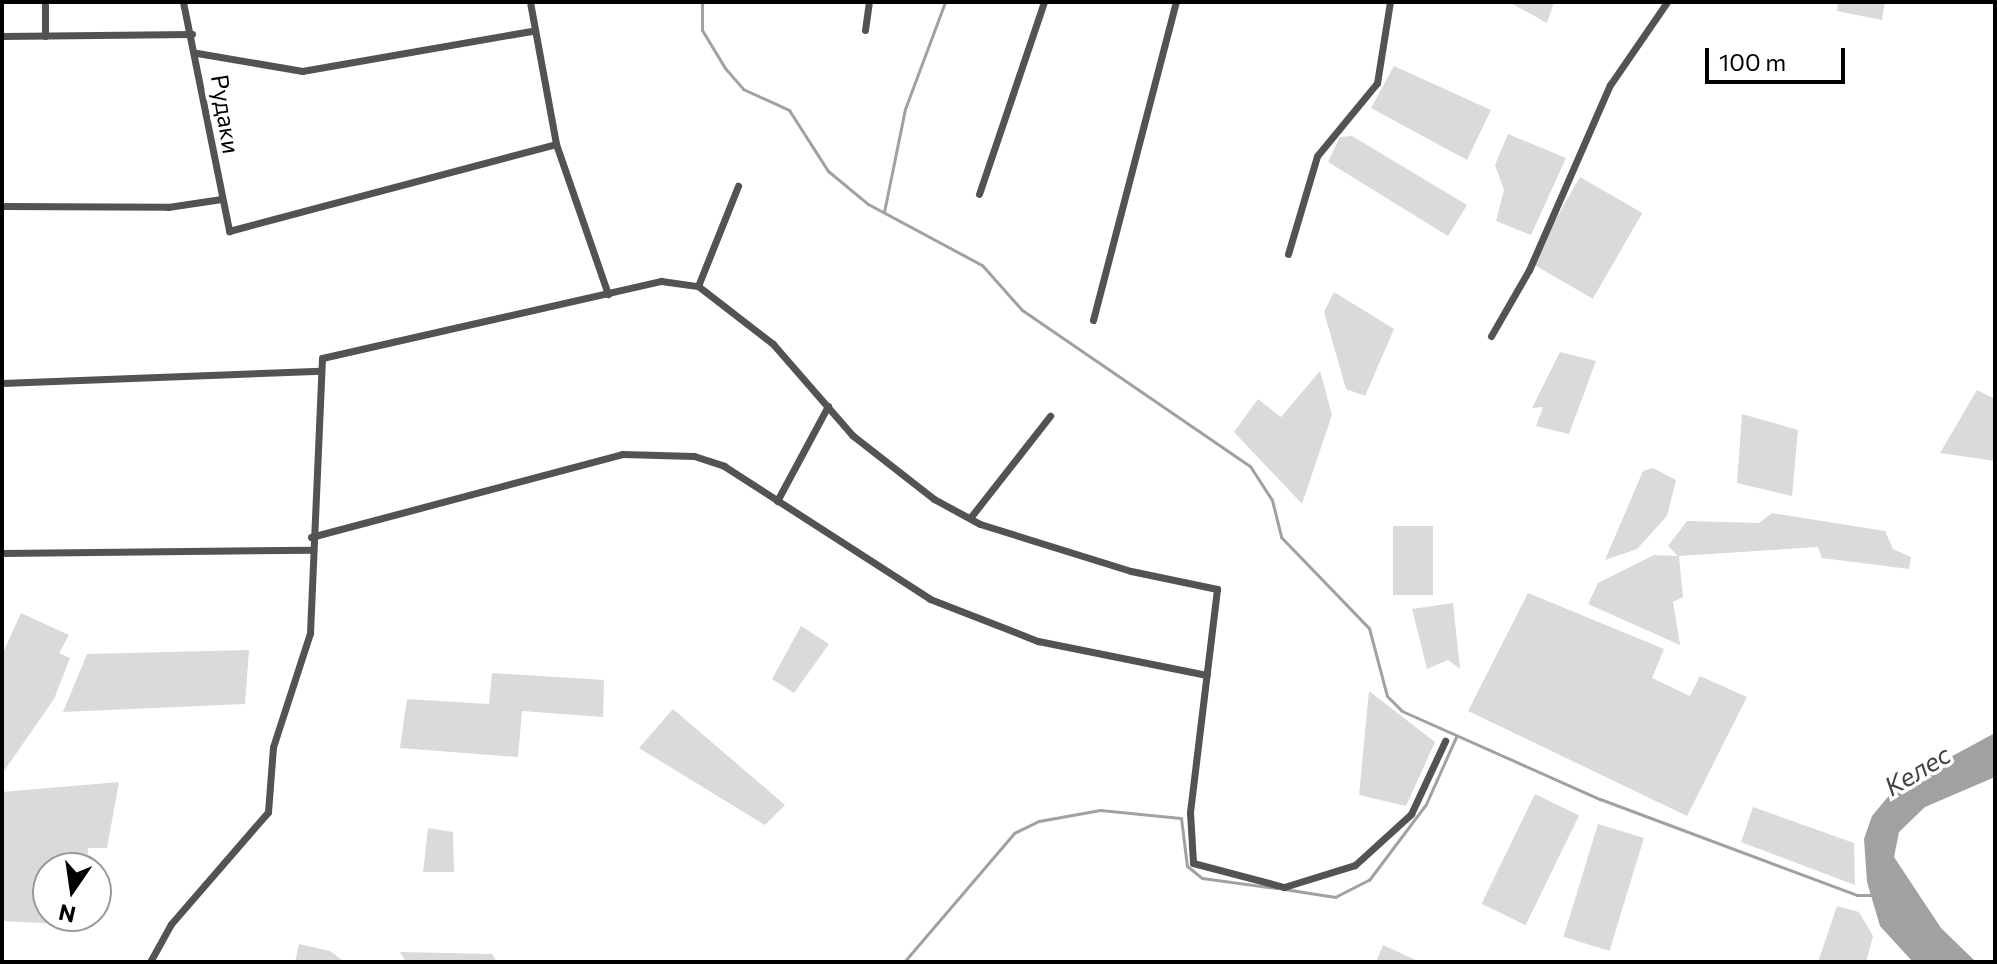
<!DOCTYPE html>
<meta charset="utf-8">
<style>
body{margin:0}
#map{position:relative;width:1997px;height:964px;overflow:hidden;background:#fff;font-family:Commissioner,sans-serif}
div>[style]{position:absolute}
.green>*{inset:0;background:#dadada;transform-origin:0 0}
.water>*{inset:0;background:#a1a1a1}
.stream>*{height:3px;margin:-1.5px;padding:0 1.5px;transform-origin:1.5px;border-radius:1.5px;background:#a1a1a1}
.minor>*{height:7px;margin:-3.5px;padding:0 3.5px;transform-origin:3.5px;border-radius:3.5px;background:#535353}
span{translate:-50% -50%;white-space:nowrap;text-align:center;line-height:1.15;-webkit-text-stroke:7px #fff;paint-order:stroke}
.street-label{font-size:24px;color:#000}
.water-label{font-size:26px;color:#424242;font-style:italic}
.frame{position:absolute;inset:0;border:4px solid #000;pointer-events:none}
.north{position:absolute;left:32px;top:852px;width:80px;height:80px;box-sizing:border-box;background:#fff;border:2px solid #999;border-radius:50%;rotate:193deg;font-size:22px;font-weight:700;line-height:32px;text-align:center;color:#000}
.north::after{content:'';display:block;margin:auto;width:28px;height:36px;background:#000;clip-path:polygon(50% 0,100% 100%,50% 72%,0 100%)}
.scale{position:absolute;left:1705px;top:48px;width:140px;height:36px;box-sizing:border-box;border:4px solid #000;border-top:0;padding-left:10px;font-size:24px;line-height:28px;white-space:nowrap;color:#000;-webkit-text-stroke:6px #fff;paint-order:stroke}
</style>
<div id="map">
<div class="green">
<div style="clip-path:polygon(1509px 2px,1554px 2px,1547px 23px)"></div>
<div style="clip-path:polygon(1838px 2px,1885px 2px,1882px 20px,1837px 11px)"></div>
<div style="clip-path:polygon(1394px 66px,1491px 110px,1467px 160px,1371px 108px)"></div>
<div style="clip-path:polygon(1508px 134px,1566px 158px,1531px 235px,1496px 221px,1504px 190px,1495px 165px)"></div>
<div style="clip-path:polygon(1352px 136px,1467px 205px,1448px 236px,1328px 162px,1340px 137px)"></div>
<div style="left:1580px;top:177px;width:72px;height:99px;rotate:30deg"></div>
<div style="clip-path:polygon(1334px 292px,1394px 329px,1365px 396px,1346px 389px,1324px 312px)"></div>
<div style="clip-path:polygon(1560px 352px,1596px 361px,1569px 434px,1536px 426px,1543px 407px,1532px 408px)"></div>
<div style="clip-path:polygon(1320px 371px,1332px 415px,1302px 504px,1234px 432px,1258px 399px,1281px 417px)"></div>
<div style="clip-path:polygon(1977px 390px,1995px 399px,1995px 461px,1940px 453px)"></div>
<div style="clip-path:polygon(1742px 414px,1798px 430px,1792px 496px,1737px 483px)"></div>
<div style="clip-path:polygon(1653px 468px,1676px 480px,1667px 516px,1637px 549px,1605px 560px,1643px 471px)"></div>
<div style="clip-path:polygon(1772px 513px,1885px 531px,1893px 549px,1911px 557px,1909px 569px,1822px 558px,1818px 547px,1679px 556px,1683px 597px,1673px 602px,1680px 645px,1588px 604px,1598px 583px,1654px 555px,1678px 556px,1668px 546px,1687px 521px,1759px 523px)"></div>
<div style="left:1393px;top:526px;width:40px;height:69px"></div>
<div style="clip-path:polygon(1528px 593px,1664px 649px,1652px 678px,1690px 696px,1700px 676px,1747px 697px,1687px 816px,1468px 711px)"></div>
<div style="clip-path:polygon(1453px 603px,1460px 669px,1448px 660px,1427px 669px,1412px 609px)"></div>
<div style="clip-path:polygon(21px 613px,69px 635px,59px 653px,70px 658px,54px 699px,2px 774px,2px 655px)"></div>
<div style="clip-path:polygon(801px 626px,829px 644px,794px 693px,772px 679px)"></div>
<div style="clip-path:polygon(249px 650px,245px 704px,63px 712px,87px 654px)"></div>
<div style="clip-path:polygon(492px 673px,604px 680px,603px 717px,522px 711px,518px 757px,400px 748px,407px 699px,489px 704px)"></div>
<div style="clip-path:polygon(1369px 691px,1435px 742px,1406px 806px,1359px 795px)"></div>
<div style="clip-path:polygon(673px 709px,785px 805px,765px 825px,639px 748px)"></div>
<div style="clip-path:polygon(119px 782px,107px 848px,88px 848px,87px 868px,48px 868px,48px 916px,81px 916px,79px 925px,2px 921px,2px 792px)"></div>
<div style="left:1535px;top:794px;width:49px;height:122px;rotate:26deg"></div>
<div style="clip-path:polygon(1753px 807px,1854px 843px,1855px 885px,1741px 842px)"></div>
<div style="left:1598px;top:824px;width:48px;height:118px;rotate:17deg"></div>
<div style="clip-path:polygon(428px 828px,453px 832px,454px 872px,423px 872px)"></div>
<div style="clip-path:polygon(1837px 906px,1859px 912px,1873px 936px,1866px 962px,1818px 962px)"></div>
<div style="clip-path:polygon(299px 944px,330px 951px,342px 960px,295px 962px)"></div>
<div style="clip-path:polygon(1383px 945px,1420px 962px,1376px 962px)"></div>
<div style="clip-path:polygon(400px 952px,492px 954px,497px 962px,406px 962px)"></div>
</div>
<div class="water">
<div style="clip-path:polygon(1995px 733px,1995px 777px,1925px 807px,1899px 832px,1894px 857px,1941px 928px,1976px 962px,1913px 962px,1880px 926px,1867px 882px,1864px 839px,1872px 816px,1897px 786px)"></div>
</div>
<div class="stream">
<div style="left:702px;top:2px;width:28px;rotate:90deg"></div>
<div style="left:702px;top:30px;width:44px;rotate:58.8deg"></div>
<div style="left:725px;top:68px;width:28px;rotate:49deg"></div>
<div style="left:743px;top:89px;width:51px;rotate:24.5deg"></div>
<div style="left:789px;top:110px;width:72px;rotate:57.4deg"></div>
<div style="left:828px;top:171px;width:52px;rotate:39.5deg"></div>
<div style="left:868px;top:204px;width:129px;rotate:28.2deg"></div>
<div style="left:982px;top:265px;width:60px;rotate:48.4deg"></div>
<div style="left:1022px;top:310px;width:276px;rotate:34.4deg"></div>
<div style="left:1250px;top:466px;width:40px;rotate:57.1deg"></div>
<div style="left:1272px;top:500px;width:38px;rotate:76deg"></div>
<div style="left:1281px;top:537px;width:127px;rotate:46deg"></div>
<div style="left:1369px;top:628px;width:70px;rotate:75.2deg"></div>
<div style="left:1387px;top:696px;width:21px;rotate:45deg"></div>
<div style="left:1402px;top:711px;width:217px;rotate:24deg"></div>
<div style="left:1600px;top:799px;width:274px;rotate:20.5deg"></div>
<div style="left:1857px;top:895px;width:17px"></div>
<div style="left:884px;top:212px;width:105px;rotate:-78.5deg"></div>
<div style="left:905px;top:109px;width:114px;rotate:-69.5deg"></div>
<div style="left:1284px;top:889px;width:52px;rotate:8.9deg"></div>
<div style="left:1335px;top:897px;width:38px;rotate:-27deg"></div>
<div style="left:1369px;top:880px;width:95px;rotate:-53.1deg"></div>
<div style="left:1426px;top:804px;width:73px;rotate:-65.9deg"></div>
<div style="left:904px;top:962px;width:170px;rotate:-49.5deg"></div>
<div style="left:1014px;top:833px;width:28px;rotate:-26deg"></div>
<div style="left:1039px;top:821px;width:62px;rotate:-10.2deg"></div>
<div style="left:1100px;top:810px;width:81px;rotate:5.6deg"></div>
<div style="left:1181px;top:818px;width:48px;rotate:82.9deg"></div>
<div style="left:1187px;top:866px;width:19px;rotate:39deg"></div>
<div style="left:1202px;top:878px;width:75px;rotate:7.7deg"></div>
</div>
<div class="minor">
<div style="left:45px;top:2px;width:34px;rotate:90deg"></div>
<div style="left:183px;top:2px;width:234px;rotate:78.6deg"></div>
<div style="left:229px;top:231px;width:338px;rotate:-14.9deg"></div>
<div style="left:530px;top:2px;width:144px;rotate:79.6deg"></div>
<div style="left:556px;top:144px;width:159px;rotate:70.9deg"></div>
<div style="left:865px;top:30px;width:28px;rotate:-82deg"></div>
<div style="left:2px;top:36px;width:190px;rotate:-0.6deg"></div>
<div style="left:197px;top:53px;width:107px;rotate:9.7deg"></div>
<div style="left:302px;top:71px;width:233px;rotate:-9.9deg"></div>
<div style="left:979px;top:194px;width:203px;rotate:-71.3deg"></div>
<div style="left:2px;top:206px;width:166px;rotate:0.3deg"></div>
<div style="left:168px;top:207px;width:54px;rotate:-8.6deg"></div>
<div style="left:1288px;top:254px;width:102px;rotate:-73.5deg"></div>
<div style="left:1317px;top:156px;width:94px;rotate:-50.6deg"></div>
<div style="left:1377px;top:83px;width:82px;rotate:-80.9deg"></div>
<div style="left:698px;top:286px;width:108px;rotate:-68.2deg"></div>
<div style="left:1093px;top:320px;width:329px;rotate:-75.4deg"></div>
<div style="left:1491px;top:336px;width:76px;rotate:-60.1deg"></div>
<div style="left:1529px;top:270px;width:202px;rotate:-66.4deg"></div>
<div style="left:1610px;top:85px;width:101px;rotate:-55.5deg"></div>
<div style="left:2px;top:383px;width:319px;rotate:-2.2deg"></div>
<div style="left:777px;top:501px;width:108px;rotate:-61.8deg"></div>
<div style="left:970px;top:518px;width:130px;rotate:-51.9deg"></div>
<div style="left:311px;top:537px;width:322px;rotate:-14.9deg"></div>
<div style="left:622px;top:454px;width:72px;rotate:1.6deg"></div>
<div style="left:694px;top:456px;width:32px;rotate:18deg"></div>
<div style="left:724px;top:466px;width:245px;rotate:32.8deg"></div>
<div style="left:930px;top:599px;width:116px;rotate:21.3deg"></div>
<div style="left:1038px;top:641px;width:172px;rotate:11.4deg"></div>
<div style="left:2px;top:553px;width:309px;rotate:-0.6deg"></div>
<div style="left:150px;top:962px;width:43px;rotate:-61.1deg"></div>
<div style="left:171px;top:924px;width:148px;rotate:-49.1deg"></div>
<div style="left:268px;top:812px;width:65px;rotate:-85.6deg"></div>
<div style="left:273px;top:747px;width:120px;rotate:-72deg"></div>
<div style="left:310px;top:633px;width:275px;rotate:-87.5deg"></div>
<div style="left:322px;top:358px;width:348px;rotate:-12.8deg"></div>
<div style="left:661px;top:281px;width:37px;rotate:8deg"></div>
<div style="left:698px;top:286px;width:95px;rotate:37.7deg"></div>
<div style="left:773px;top:344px;width:121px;rotate:49deg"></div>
<div style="left:852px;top:435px;width:104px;rotate:38deg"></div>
<div style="left:934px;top:499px;width:52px;rotate:28.5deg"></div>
<div style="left:980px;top:524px;width:158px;rotate:17.3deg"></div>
<div style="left:1131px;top:571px;width:88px;rotate:11.8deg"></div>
<div style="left:1217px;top:589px;width:225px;rotate:96.9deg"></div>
<div style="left:1190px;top:812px;width:51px;rotate:86.6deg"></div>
<div style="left:1193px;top:863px;width:94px;rotate:14.8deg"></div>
<div style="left:1284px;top:887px;width:74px;rotate:-17.2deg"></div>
<div style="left:1355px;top:865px;width:76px;rotate:-42.3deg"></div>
<div style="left:1411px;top:814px;width:81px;rotate:-65deg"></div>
</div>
<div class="street-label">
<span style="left:226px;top:114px;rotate:81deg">Рудаки</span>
</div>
<div class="water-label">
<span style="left:1917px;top:770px;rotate:-31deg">Келес</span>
</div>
<div class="frame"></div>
<div class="north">N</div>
<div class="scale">100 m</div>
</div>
